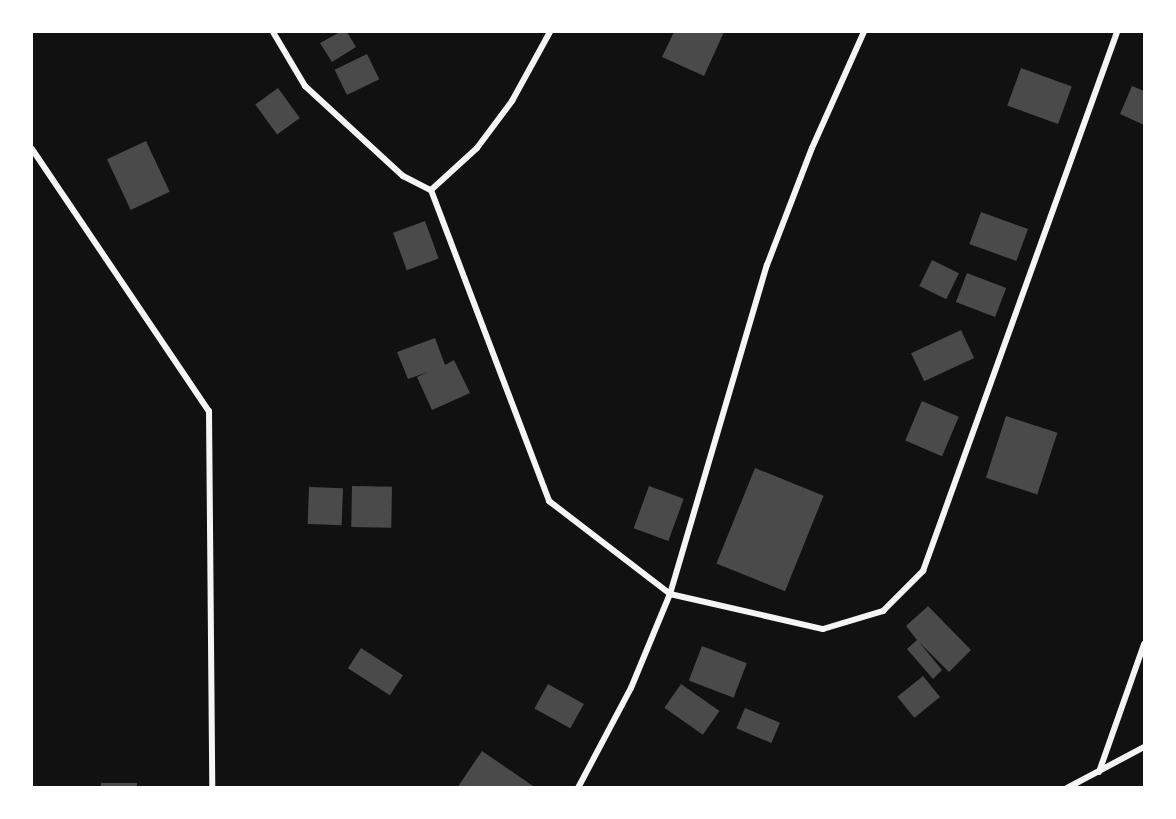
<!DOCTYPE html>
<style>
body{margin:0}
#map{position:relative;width:1176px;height:819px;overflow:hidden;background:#111;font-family:Cabin,sans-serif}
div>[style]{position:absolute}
.building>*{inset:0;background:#4a4a4a;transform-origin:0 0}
.minor>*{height:6px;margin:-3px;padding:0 3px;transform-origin:3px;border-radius:3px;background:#f5f5f5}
span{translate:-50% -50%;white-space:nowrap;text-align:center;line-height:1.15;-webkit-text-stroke:6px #fff;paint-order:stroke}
.frame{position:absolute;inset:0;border:33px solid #fff;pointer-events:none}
</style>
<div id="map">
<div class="building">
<div style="clip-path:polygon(340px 32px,347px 32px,356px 47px,332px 62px,320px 43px)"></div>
<div style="clip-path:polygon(674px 32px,724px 32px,704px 76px,662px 57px)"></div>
<div style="left:367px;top:54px;width:28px;height:36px;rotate:64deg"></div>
<div style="left:1021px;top:68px;width:54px;height:40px;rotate:20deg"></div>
<div style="clip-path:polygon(1132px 86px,1144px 91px,1144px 125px,1120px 114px)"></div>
<div style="left:278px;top:88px;width:37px;height:28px;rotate:54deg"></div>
<div style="left:146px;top:141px;width:56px;height:43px;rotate:65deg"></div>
<div style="left:981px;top:212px;width:50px;height:34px;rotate:20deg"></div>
<div style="left:425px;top:221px;width:40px;height:34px;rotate:70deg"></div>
<div style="left:932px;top:260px;width:30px;height:29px;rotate:26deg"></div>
<div style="left:967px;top:273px;width:42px;height:31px;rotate:21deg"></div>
<div style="left:961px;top:330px;width:31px;height:55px;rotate:65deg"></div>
<div style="clip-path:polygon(435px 338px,445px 365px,454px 360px,470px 393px,432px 410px,417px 377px,428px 372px,408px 379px,397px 352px)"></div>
<div style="left:922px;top:401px;width:40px;height:43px;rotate:23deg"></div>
<div style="left:1006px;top:416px;width:54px;height:65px;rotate:18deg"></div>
<div style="left:755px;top:468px;width:74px;height:103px;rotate:22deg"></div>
<div style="left:352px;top:486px;width:40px;height:41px;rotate:1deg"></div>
<div style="left:649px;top:486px;width:37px;height:45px;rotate:20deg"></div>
<div style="left:309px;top:487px;width:34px;height:37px;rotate:2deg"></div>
<div style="clip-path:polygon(928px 606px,971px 650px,949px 672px,919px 642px,942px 670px,933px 679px,907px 649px,917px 640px,906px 626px)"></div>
<div style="left:702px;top:646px;width:48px;height:37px;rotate:21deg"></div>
<div style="left:361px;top:648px;width:50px;height:24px;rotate:33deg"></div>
<div style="left:923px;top:676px;width:27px;height:33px;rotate:51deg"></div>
<div style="left:548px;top:684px;width:41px;height:28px;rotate:29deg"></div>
<div style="left:681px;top:684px;width:47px;height:29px;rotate:35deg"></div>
<div style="left:745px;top:708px;width:38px;height:22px;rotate:23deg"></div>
<div style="clip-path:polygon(482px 751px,536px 788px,457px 788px)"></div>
<div style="left:101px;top:783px;width:36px;height:5px"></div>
</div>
<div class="minor">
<div style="left:273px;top:32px;width:63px;rotate:59.3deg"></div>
<div style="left:305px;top:86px;width:133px;rotate:42.6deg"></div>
<div style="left:403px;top:176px;width:31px;rotate:27deg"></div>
<div style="left:431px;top:190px;width:333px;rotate:69.2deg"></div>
<div style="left:549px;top:501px;width:153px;rotate:37.5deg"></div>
<div style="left:670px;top:594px;width:157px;rotate:12.9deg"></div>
<div style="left:823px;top:629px;width:63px;rotate:-16.7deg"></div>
<div style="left:883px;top:611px;width:57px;rotate:-45deg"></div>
<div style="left:923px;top:571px;width:573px;rotate:-70.2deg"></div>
<div style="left:32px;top:149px;width:316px;rotate:56deg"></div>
<div style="left:209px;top:411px;width:377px;rotate:89.5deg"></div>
<div style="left:431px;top:190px;width:62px;rotate:-42.4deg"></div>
<div style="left:477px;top:148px;width:59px;rotate:-53.3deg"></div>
<div style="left:512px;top:101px;width:79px;rotate:-61.2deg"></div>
<div style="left:1099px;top:772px;width:136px;rotate:-70.6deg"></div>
<div style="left:578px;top:788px;width:113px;rotate:-62.1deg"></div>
<div style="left:631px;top:688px;width:102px;rotate:-67.5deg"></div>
<div style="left:670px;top:594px;width:343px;rotate:-73.6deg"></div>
<div style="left:767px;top:265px;width:125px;rotate:-69deg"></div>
<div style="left:812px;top:148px;width:127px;rotate:-65.9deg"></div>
<div style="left:1067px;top:788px;width:87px;rotate:-28deg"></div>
</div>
<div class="frame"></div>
</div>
